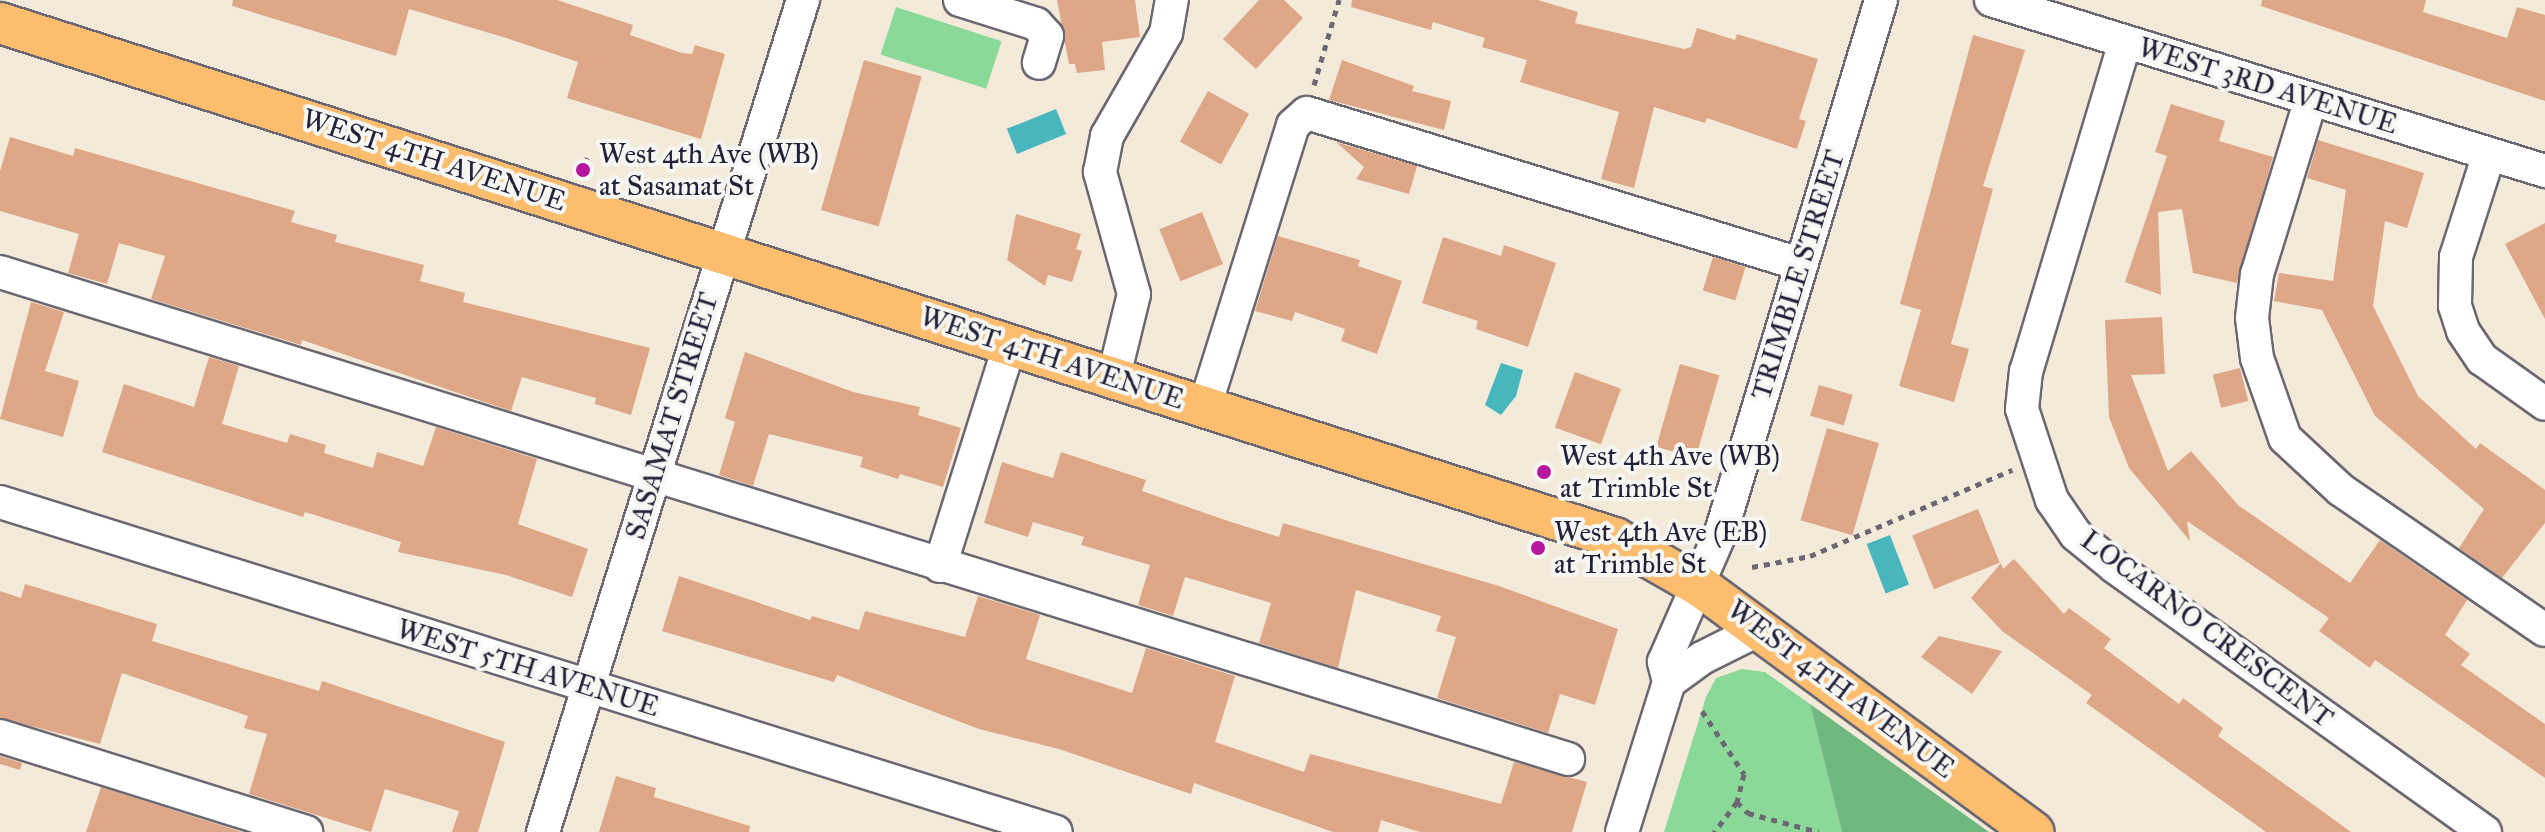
<!DOCTYPE html>
<style>
body{margin:0}
#map{position:relative;width:2545px;height:832px;overflow:hidden;background:#f4eada;font-family:"IM FELL Great Primer",serif}
div>[style]{position:absolute}
.green>*{inset:0;background:#8ad998;transform-origin:0 0}
.forest>*{inset:0;background:#6fb980}
.water>*{inset:0;background:#48b7bd;transform-origin:0 0}
.building>*{inset:0;background:#dea888;transform-origin:0 0}
.path>*{height:5px;margin-top:-2.5px;transform-origin:0;background:repeating-linear-gradient(90deg,#6c6873 0 6px,transparent 0 12px)}
.roads{filter:drop-shadow(2px 0 #6c6873) drop-shadow(-2px 0 #6c6873) drop-shadow(0 2px #6c6873) drop-shadow(0 -2px #6c6873)}
.minor>*{height:32px;margin:-16px;padding:0 16px;transform-origin:16px;border-radius:16px;background:#fff}
.major>*{height:40px;margin:-20px;padding:0 20px;transform-origin:20px;border-radius:20px;background:#fcbd6f}
.dots>*{width:22px;height:22px;translate:-50% -50%;box-sizing:border-box;border:4px solid #f6f6f2;border-radius:50%}
span{translate:-50% -50%;white-space:nowrap;text-align:center;line-height:1.15;-webkit-text-stroke:8px #f6f6f2;paint-order:stroke}
.street-label{font-size:28px;color:#22223b}
.poi-label{font-size:28px;color:#22223b}
.left{translate:0 -50%;text-align:left}
</style>
<div id="map">
<div class="green">
<div style="left:896px;top:7px;width:111px;height:50px;rotate:18deg"></div>
<div style="clip-path:polygon(1742px 669px,1765px 672px,1810px 704px,1842px 832px,1664px 832px,1706px 697px,1716px 678px)"></div>
</div>
<div class="forest">
<div style="clip-path:polygon(1810px 704px,1989px 832px,1842px 832px)"></div>
</div>
<div class="water">
<div style="left:1056px;top:109px;width:27px;height:53px;rotate:68deg"></div>
<div style="clip-path:polygon(1501px 363px,1523px 370px,1516px 396px,1501px 415px,1485px 405px)"></div>
<div style="left:1890px;top:535px;width:53px;height:25px;rotate:69deg"></div>
</div>
<div class="building">
<div style="clip-path:polygon(233px 0,557px 0,633px 25px,630px 35px,682px 53px,692px 54px,695px 45px,725px 54px,701px 139px,567px 98px,578px 62px,506px 38px,409px 9px,396px 56px,232px 6px)"></div>
<div style="clip-path:polygon(1057px 0,1135px 0,1140px 37px,1102px 42px,1105px 70px,1077px 73px,1075px 64px,1069px 64px)"></div>
<div style="clip-path:polygon(1259px 0,1284px 0,1303px 18px,1256px 69px,1223px 39px)"></div>
<div style="clip-path:polygon(1352px 0,1538px 0,1578px 12px,1575px 23px,1684px 49px,1691px 47px,1697px 28px,1735px 40px,1737px 34px,1818px 59px,1799px 119px,1806px 121px,1797px 149px,1707px 118px,1705px 123px,1654px 107px,1634px 188px,1601px 179px,1619px 112px,1520px 82px,1527px 60px,1482px 47px,1485px 38px,1433px 22px,1431px 30px,1351px 7px)"></div>
<div style="clip-path:polygon(2262px 0,2426px 0,2423px 12px,2507px 38px,2517px 7px,2545px 15px,2545px 101px,2261px 6px)"></div>
<div style="clip-path:polygon(1973px 35px,2025px 50px,1983px 186px,1993px 189px,1951px 344px,1969px 349px,1954px 402px,1899px 386px,1921px 310px,1900px 304px)"></div>
<div style="left:864px;top:60px;width:60px;height:156px;rotate:16deg"></div>
<div style="clip-path:polygon(1342px 60px,1414px 86px,1412px 91px,1451px 101px,1444px 130px,1329px 100px)"></div>
<div style="left:1208px;top:91px;width:47px;height:58px;rotate:29deg"></div>
<div style="clip-path:polygon(2171px 104px,2225px 121px,2219px 141px,2273px 157px,2237px 283px,2193px 273px,2182px 209px,2158px 212px,2161px 295px,2125px 282px,2167px 156px,2155px 152px)"></div>
<div style="clip-path:polygon(10px 137px,73px 156px,75px 148px,295px 211px,291px 222px,337px 235px,335px 242px,424px 265px,420px 281px,465px 293px,463px 302px,650px 348px,631px 415px,595px 404px,596px 398px,522px 377px,511px 411px,302px 340px,301px 345px,151px 299px,165px 256px,119px 243px,107px 284px,68px 273px,79px 234px,0 211px,0 171px)"></div>
<div style="clip-path:polygon(2318px 140px,2424px 173px,2407px 228px,2385px 221px,2373px 306px,2418px 396px,2476px 449px,2480px 443px,2545px 490px,2545px 523px,2502px 578px,2459px 548px,2484px 509px,2375px 416px,2322px 310px,2274px 301px,2279px 273px,2333px 281px,2346px 190px,2307px 178px)"></div>
<div style="clip-path:polygon(1336px 142px,1417px 166px,1409px 194px,1356px 179px,1364px 167px)"></div>
<div style="left:1202px;top:212px;width:56px;height:46px;rotate:68deg"></div>
<div style="clip-path:polygon(1016px 214px,1081px 234px,1076px 249px,1082px 251px,1072px 282px,1048px 275px,1045px 286px,1007px 260px)"></div>
<div style="clip-path:polygon(2545px 223px,2545px 319px,2505px 244px)"></div>
<div style="clip-path:polygon(1278px 236px,1360px 260px,1358px 266px,1402px 281px,1377px 354px,1341px 341px,1345px 329px,1295px 312px,1292px 321px,1255px 311px)"></div>
<div style="clip-path:polygon(1443px 237px,1501px 256px,1504px 245px,1556px 263px,1528px 347px,1476px 329px,1478px 321px,1422px 303px)"></div>
<div style="left:1713px;top:257px;width:34px;height:35px;rotate:17deg"></div>
<div style="clip-path:polygon(31px 302px,64px 312px,45px 371px,79px 381px,63px 437px,0 419px)"></div>
<div style="clip-path:polygon(2162px 317px,2165px 374px,2131px 375px,2168px 471px,2191px 451px,2238px 505px,2350px 583px,2380px 540px,2467px 600px,2445px 635px,2470px 654px,2461px 665px,2545px 724px,2545px 778px,2375px 660px,2370px 668px,2319px 631px,2329px 618px,2187px 521px,2190px 541px,2129px 468px,2109px 417px,2105px 320px)"></div>
<div style="clip-path:polygon(745px 352px,853px 392px,920px 407px,918px 415px,961px 428px,943px 487px,900px 474px,898px 479px,860px 467px,863px 457px,769px 434px,753px 486px,719px 475px,735px 422px,725px 418px)"></div>
<div style="clip-path:polygon(209px 357px,239px 366px,222px 424px,287px 443px,290px 434px,326px 445px,324px 453px,373px 468px,377px 452px,423px 466px,436px 427px,537px 459px,518px 524px,588px 549px,572px 597px,506px 575px,398px 552px,401px 542px,305px 512px,303px 517px,102px 452px,124px 384px,194px 407px)"></div>
<div style="left:1680px;top:364px;width:41px;height:86px;rotate:16deg"></div>
<div style="left:2240px;top:368px;width:34px;height:28px;rotate:76deg"></div>
<div style="left:1575px;top:372px;width:49px;height:59px;rotate:20deg"></div>
<div style="left:1819px;top:385px;width:35px;height:32px;rotate:16deg"></div>
<div style="left:1827px;top:428px;width:54px;height:96px;rotate:16deg"></div>
<div style="clip-path:polygon(1061px 452px,1146px 480px,1142px 491px,1228px 521px,1279px 537px,1283px 523px,1499px 586px,1618px 629px,1595px 705px,1560px 694px,1548px 733px,1437px 698px,1456px 637px,1436px 631px,1441px 616px,1356px 590px,1338px 668px,1259px 643px,1271px 603px,1185px 577px,1173px 616px,1138px 605px,1150px 565px,1081px 545px,1084px 537px,1033px 522px,1028px 537px,984px 523px,1002px 462px,1053px 478px)"></div>
<div style="left:1978px;top:509px;width:58px;height:71px;rotate:68deg"></div>
<div style="clip-path:polygon(2014px 559px,2064px 614px,2069px 608px,2111px 639px,2104px 648px,2179px 704px,2183px 698px,2223px 728px,2218px 736px,2351px 832px,2266px 832px,2086px 703px,2092px 695px,2002px 631px,1971px 598px,2001px 563px,2003px 569px)"></div>
<div style="clip-path:polygon(679px 576px,810px 620px,812px 616px,859px 630px,865px 611px,965px 637px,978px 596px,1040px 615px,1026px 659px,1132px 693px,1146px 648px,1235px 676px,1215px 742px,1304px 772px,1310px 754px,1501px 804px,1514px 762px,1587px 782px,1572px 832px,1420px 832px,1381px 820px,1378px 832px,1333px 832px,1194px 783px,1191px 794px,1059px 749px,979px 729px,837px 675px,834px 682px,662px 631px)"></div>
<div style="clip-path:polygon(25px 584px,157px 624px,152px 641px,319px 691px,322px 681px,505px 742px,478px 832px,452px 832px,459px 811px,385px 789px,371px 832px,249px 794px,267px 734px,244px 728px,248px 716px,122px 673px,100px 744px,0 718px,0 591px,21px 598px)"></div>
<div style="clip-path:polygon(1939px 636px,2002px 651px,1972px 694px,1921px 657px)"></div>
<div style="clip-path:polygon(0 756px,22px 763px,20px 770px,0 764px)"></div>
<div style="clip-path:polygon(616px 776px,656px 788px,654px 797px,750px 826px,749px 832px,599px 832px)"></div>
<div style="clip-path:polygon(101px 787px,242px 832px,86px 832px)"></div>
</div>
<div class="path">
<div style="left:1314px;top:85px;width:89px;rotate:-73.6deg"></div>
<div style="left:583px;top:170px;width:13px;rotate:-72deg"></div>
<div style="left:1752px;top:567px;width:59px;rotate:-10.7deg"></div>
<div style="left:1810px;top:556px;width:220px;rotate:-23.1deg"></div>
<div style="left:1702px;top:711px;width:76px;rotate:56.3deg"></div>
<div style="left:1744px;top:774px;width:29px;rotate:104deg"></div>
<div style="left:1737px;top:802px;width:38px;rotate:127deg"></div>
<div style="left:1737px;top:802px;width:16px;rotate:45deg"></div>
<div style="left:1748px;top:813px;width:73px;rotate:15deg"></div>
</div>
<div class="roads">
<div class="minor">
<div style="left:960px;top:0;width:80px;rotate:17.5deg"></div>
<div style="left:1036px;top:24px;width:16px;rotate:47deg"></div>
<div style="left:1047px;top:36px;width:28px;rotate:107deg"></div>
<div style="left:1991px;top:0;width:580px;rotate:17.15deg"></div>
<div style="left:2125px;top:42px;width:344px;rotate:106.7deg"></div>
<div style="left:2026px;top:371px;width:38px;rotate:96deg"></div>
<div style="left:2022px;top:409px;width:96px;rotate:71.8deg"></div>
<div style="left:2052px;top:500px;width:42px;rotate:55.6deg"></div>
<div style="left:2076px;top:535px;width:50px;rotate:39.4deg"></div>
<div style="left:2115px;top:567px;width:455px;rotate:35.6deg"></div>
<div style="left:2311px;top:99px;width:183px;rotate:107.1deg"></div>
<div style="left:2257px;top:274px;width:44px;rotate:96.5deg"></div>
<div style="left:2252px;top:318px;width:40px;rotate:82.9deg"></div>
<div style="left:2257px;top:358px;width:85px;rotate:70.7deg"></div>
<div style="left:2285px;top:438px;width:76px;rotate:42.9deg"></div>
<div style="left:2341px;top:490px;width:247px;rotate:34.5deg"></div>
<div style="left:2489px;top:154px;width:108px;rotate:107.8deg"></div>
<div style="left:2456px;top:257px;width:49px;rotate:91.2deg"></div>
<div style="left:2455px;top:306px;width:26px;rotate:72deg"></div>
<div style="left:2463px;top:331px;width:34px;rotate:56deg"></div>
<div style="left:2482px;top:359px;width:77px;rotate:35.5deg"></div>
<div style="left:0;top:272px;width:1642px;rotate:17.25deg"></div>
<div style="left:1114px;top:376px;width:84px;rotate:-76.3deg"></div>
<div style="left:1134px;top:294px;width:127px;rotate:-105.6deg"></div>
<div style="left:1100px;top:172px;width:37px;rotate:-79deg"></div>
<div style="left:1107px;top:136px;width:119px;rotate:-60.2deg"></div>
<div style="left:1166px;top:33px;width:34px;rotate:-80deg"></div>
<div style="left:1205px;top:406px;width:294px;rotate:-72.6deg"></div>
<div style="left:1293px;top:125px;width:18px;rotate:-41deg"></div>
<div style="left:1307px;top:113px;width:516px;rotate:17.03deg"></div>
<div style="left:0;top:502px;width:1106px;rotate:17.35deg"></div>
<div style="left:940px;top:566px;width:233px;rotate:-72.5deg"></div>
<div style="left:1669px;top:682px;width:41px;rotate:-36deg"></div>
<div style="left:1702px;top:658px;width:65px;rotate:-26.6deg"></div>
<div style="left:0;top:736px;width:321px;rotate:17.4deg"></div>
<div style="left:543px;top:832px;width:872px;rotate:-72.65deg"></div>
<div style="left:1622px;top:832px;width:157px;rotate:-72.6deg"></div>
<div style="left:1669px;top:682px;width:21px;rotate:-104deg"></div>
<div style="left:1664px;top:662px;width:145px;rotate:-66.4deg"></div>
<div style="left:1722px;top:529px;width:552px;rotate:-73.27deg"></div>
</div>
<div class="major">
<div style="left:0;top:23px;width:1695px;rotate:17.69deg"></div>
<div style="left:1615px;top:538px;width:99px;rotate:29.7deg"></div>
<div style="left:1701px;top:587px;width:413px;rotate:36.4deg"></div>
</div>
</div>
<div class="dots">
<div style="left:583px;top:170px;background:#b5179e"></div>
<div style="left:1544px;top:472px;background:#b5179e"></div>
<div style="left:1538px;top:548px;background:#b5179e"></div>
</div>
<div class="street-label">
<span style="left:2268px;top:86px;rotate:17deg">WEST 3RD AVENUE</span>
<span style="left:434px;top:160px;rotate:18deg">WEST 4TH AVENUE</span>
<span style="left:1798px;top:275px;rotate:-73deg">TRIMBLE STREET</span>
<span style="left:1052px;top:358px;rotate:18deg">WEST 4TH AVENUE</span>
<span style="left:672px;top:416px;rotate:-73deg">SASAMAT STREET</span>
<span style="left:2207px;top:629px;rotate:37deg">LOCARNO CRESCENT</span>
<span style="left:528px;top:668px;rotate:17deg">WEST 5TH AVENUE</span>
<span style="left:1841px;top:689px;rotate:37deg">WEST 4TH AVENUE</span>
</div>
<div class="poi-label">
<span class="left" style="left:599px;top:170px">West 4th Ave (WB)<br>at Sasamat St</span>
<span class="left" style="left:1560px;top:472px">West 4th Ave (WB)<br>at Trimble St</span>
<span class="left" style="left:1554px;top:548px">West 4th Ave (EB)<br>at Trimble St</span>
</div>
</div>
